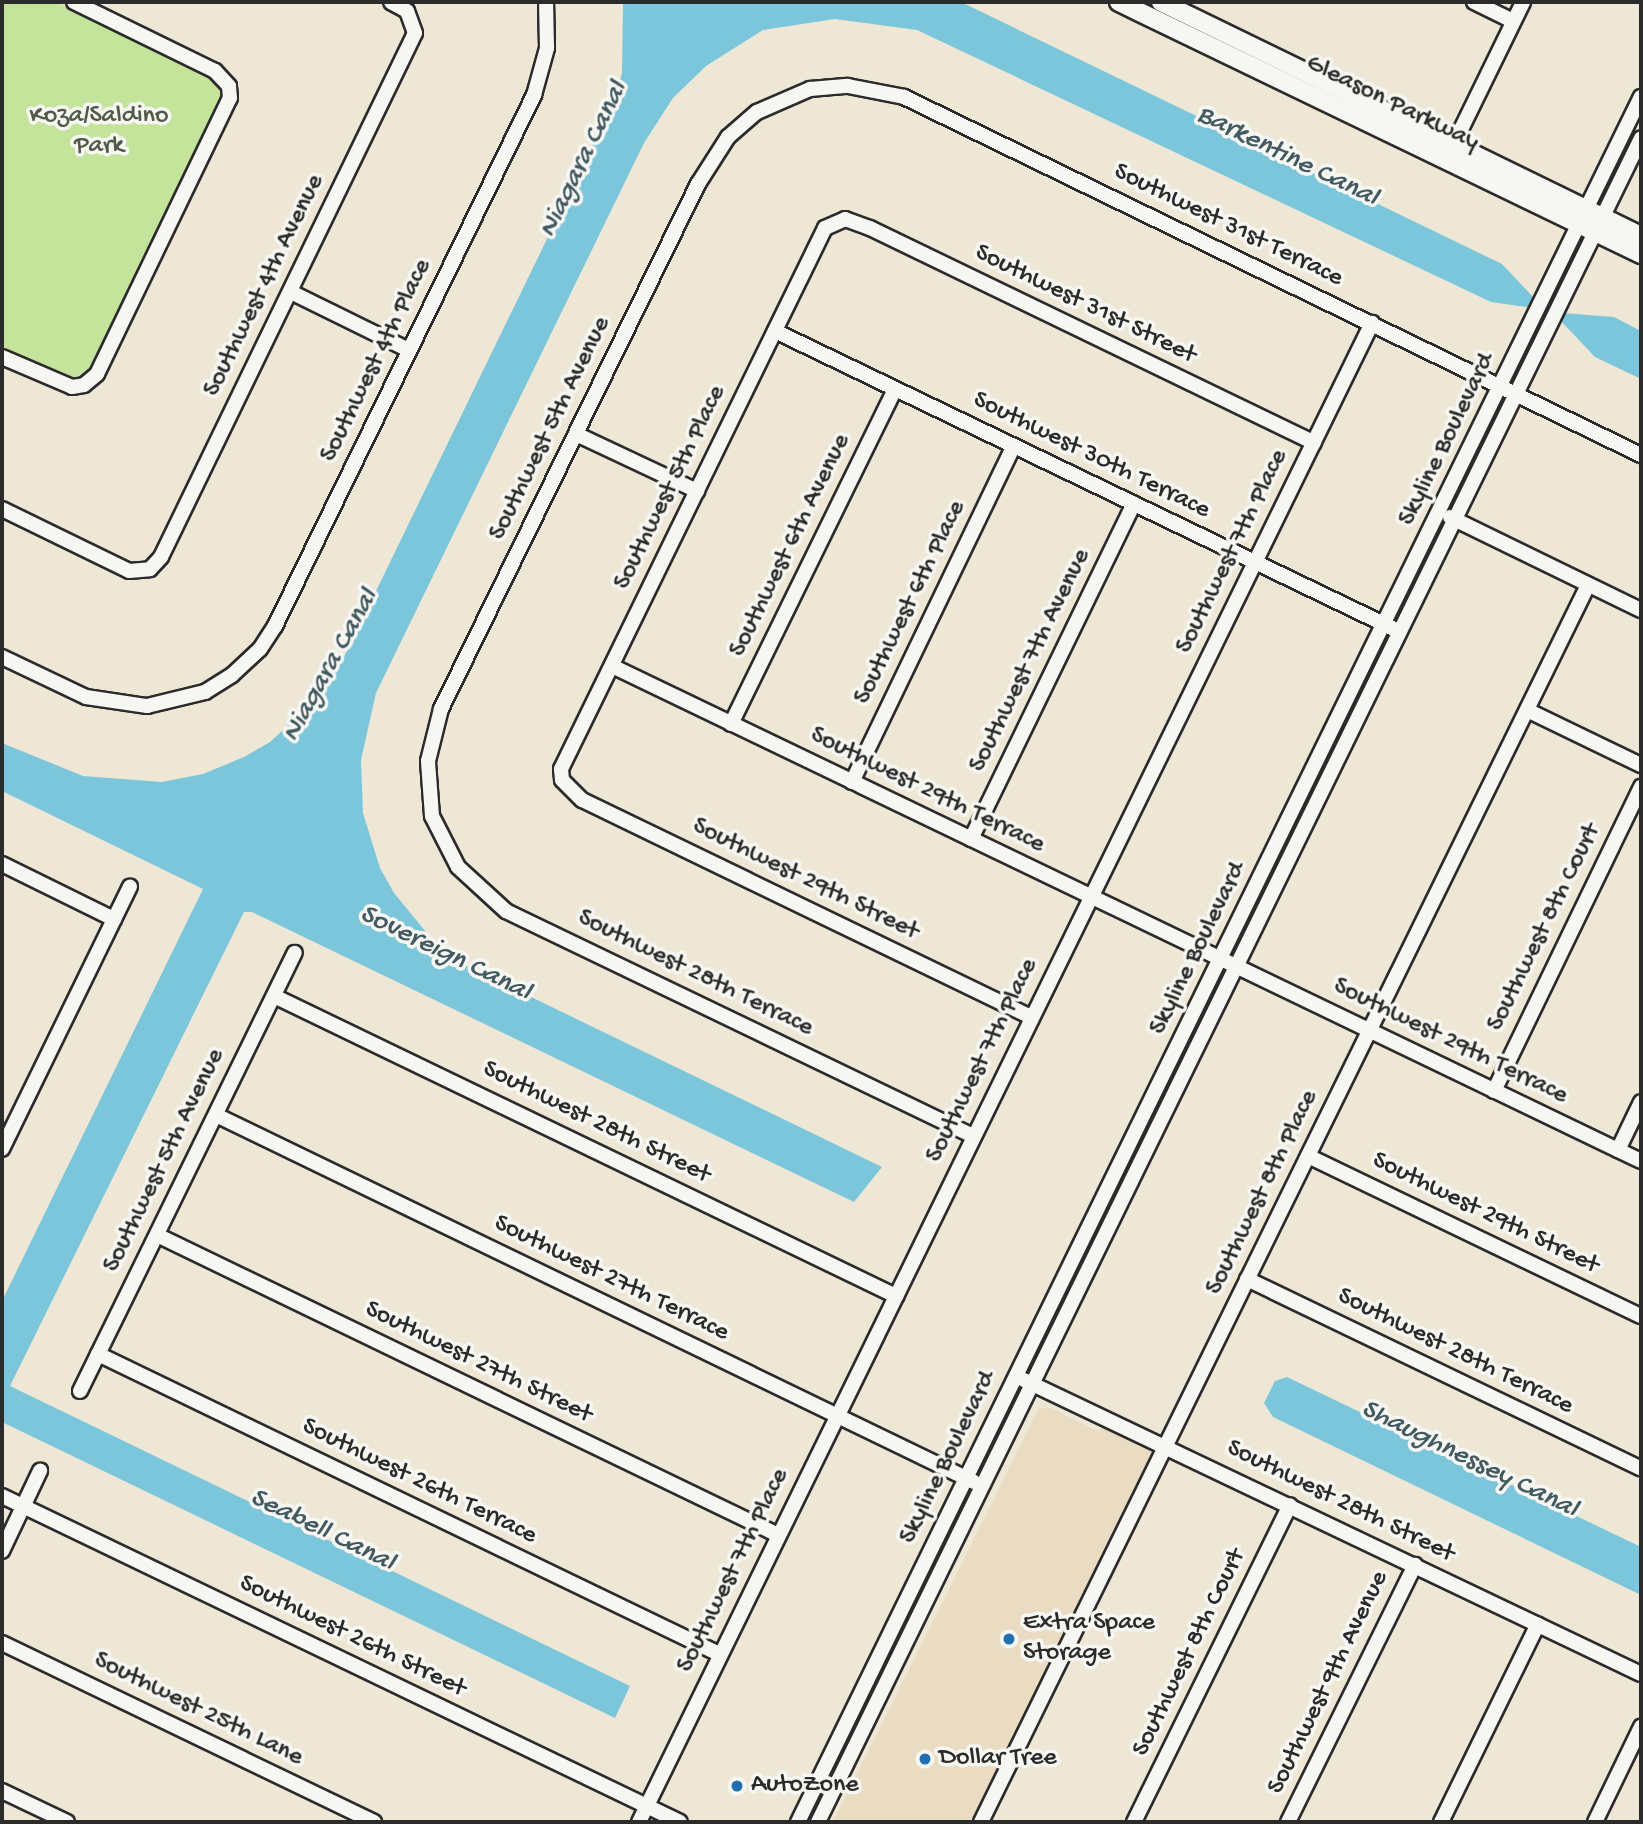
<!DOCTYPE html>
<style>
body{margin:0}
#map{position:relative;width:1643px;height:1824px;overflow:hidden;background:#efe7d6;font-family:"Gochi Hand",sans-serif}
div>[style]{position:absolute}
.built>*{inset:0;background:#eadcc2}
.green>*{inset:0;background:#c4e39b}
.water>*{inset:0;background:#7cc6dc}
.roads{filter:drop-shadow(2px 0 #2b2b2b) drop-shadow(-2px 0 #2b2b2b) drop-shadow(0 2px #2b2b2b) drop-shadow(0 -2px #2b2b2b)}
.minor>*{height:14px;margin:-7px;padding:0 7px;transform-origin:7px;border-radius:7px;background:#f6f6f2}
.major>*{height:18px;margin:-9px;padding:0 9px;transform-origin:9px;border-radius:9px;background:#f6f6f2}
.dots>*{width:19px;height:19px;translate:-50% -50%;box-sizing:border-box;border:4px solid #f6f6f2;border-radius:50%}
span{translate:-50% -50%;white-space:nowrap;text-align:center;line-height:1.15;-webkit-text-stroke:7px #f6f6f2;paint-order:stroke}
.street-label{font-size:26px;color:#2b2b2b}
.park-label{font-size:26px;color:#515947}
.poi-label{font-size:26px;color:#2b2b2b}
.left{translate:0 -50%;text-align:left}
.water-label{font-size:28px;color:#435a60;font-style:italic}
.frame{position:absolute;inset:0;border:4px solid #2b2b2b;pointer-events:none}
</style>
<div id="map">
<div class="built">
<div style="clip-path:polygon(1039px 1408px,1051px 1408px,1098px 1431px,1104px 1426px,1148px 1443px,1152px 1454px,1020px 1725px,971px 1822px,833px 1822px)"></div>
</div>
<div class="green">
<div style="clip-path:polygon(2px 2px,57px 2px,229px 86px,84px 385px,2px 346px)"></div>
<div style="clip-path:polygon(1505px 401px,1455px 505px,1453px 505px,1453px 496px,1496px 409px)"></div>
<div style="clip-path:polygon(1440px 531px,1400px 619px,1397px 619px,1397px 611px)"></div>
</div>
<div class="water">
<div style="clip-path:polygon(623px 2px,961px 2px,1502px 264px,1536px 300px,1563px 313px,1614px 317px,1641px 331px,1641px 379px,1595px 357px,1560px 320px,1533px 308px,1491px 302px,917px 30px,835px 19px,763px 30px,706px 66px,673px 98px,644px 143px,376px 693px,361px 760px,363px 813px,380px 868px,394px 893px,431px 938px,465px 965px,882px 1167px,854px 1202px,252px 912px,244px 912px,10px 1386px,630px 1686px,615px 1718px,2px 1422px,2px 1301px,203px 889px,2px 791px,2px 743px,83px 776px,162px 782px,203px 774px,244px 757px,270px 742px,314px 702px,342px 661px,614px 101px,622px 73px)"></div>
<div style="clip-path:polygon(1287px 1377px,1641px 1547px,1641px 1595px,1273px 1417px,1264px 1403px,1275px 1381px)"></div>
</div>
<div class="roads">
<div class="minor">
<div style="left:1474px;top:2px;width:43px;rotate:26deg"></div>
<div style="left:1450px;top:152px;width:167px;rotate:-64deg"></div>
<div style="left:291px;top:292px;width:131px;rotate:26.2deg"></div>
<div style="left:775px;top:331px;width:685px;rotate:25.7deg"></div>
<div style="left:2px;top:357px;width:76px;rotate:23.2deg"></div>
<div style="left:72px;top:387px;width:12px;rotate:-9deg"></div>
<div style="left:84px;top:385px;width:17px;rotate:-40deg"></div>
<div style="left:97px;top:374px;width:306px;rotate:-64.3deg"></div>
<div style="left:230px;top:98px;width:12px;rotate:-95deg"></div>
<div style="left:229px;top:86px;width:21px;rotate:-133deg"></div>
<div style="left:215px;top:71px;width:157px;rotate:-153.9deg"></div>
<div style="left:576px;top:434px;width:134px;rotate:25.2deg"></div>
<div style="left:2px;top:509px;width:141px;rotate:26deg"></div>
<div style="left:129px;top:571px;width:21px;rotate:-5deg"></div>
<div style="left:150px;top:569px;width:16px;rotate:-47deg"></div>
<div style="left:161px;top:557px;width:582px;rotate:-64.14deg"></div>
<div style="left:415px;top:33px;width:23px;rotate:-110deg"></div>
<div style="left:407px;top:11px;width:18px;rotate:-151deg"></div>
<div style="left:1450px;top:517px;width:212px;rotate:26deg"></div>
<div style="left:2px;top:657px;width:93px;rotate:25.5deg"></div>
<div style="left:86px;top:697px;width:62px;rotate:8.4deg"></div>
<div style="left:147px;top:706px;width:60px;rotate:-13.6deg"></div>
<div style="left:205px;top:692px;width:32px;rotate:-32deg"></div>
<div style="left:232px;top:675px;width:38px;rotate:-43deg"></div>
<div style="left:260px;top:649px;width:27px;rotate:-57deg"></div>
<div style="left:275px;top:626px;width:591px;rotate:-64deg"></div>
<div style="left:534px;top:95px;width:49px;rotate:-74.5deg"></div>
<div style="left:547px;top:48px;width:46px;rotate:-91.2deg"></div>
<div style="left:612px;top:666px;width:1142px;rotate:25.69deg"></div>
<div style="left:1527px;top:710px;width:127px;rotate:25.8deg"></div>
<div style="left:731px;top:724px;width:373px;rotate:-63.9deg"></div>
<div style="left:852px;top:782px;width:373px;rotate:-64.3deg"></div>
<div style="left:971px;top:839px;width:373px;rotate:-64.1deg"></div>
<div style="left:2px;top:864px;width:125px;rotate:26.2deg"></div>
<div style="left:274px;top:996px;width:691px;rotate:25.75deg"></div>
<div style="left:1031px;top:1017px;width:499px;rotate:-154.2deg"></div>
<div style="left:582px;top:800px;width:28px;rotate:-135deg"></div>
<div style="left:562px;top:780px;width:11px;rotate:-95deg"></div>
<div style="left:561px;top:769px;width:602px;rotate:-63.99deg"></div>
<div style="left:825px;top:228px;width:22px;rotate:-24deg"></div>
<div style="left:845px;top:219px;width:27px;rotate:20deg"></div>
<div style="left:870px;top:228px;width:493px;rotate:25.8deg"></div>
<div style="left:1494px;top:1091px;width:338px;rotate:-64.2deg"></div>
<div style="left:216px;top:1115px;width:842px;rotate:25.83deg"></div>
<div style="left:973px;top:1136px;width:518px;rotate:-154.28deg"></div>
<div style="left:506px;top:911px;width:65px;rotate:-137.5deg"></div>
<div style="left:458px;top:867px;width:57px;rotate:-117deg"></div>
<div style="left:432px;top:816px;width:55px;rotate:-94.2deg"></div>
<div style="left:428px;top:761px;width:54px;rotate:-76deg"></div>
<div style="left:441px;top:709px;width:585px;rotate:-63.92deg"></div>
<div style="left:698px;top:184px;width:56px;rotate:-57.4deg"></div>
<div style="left:728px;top:137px;width:38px;rotate:-41deg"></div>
<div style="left:757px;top:112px;width:58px;rotate:-23.5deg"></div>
<div style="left:810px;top:89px;width:38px;rotate:-5deg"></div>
<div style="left:848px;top:86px;width:57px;rotate:11.1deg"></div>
<div style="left:904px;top:97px;width:819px;rotate:25.91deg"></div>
<div style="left:2px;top:1149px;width:292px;rotate:-64deg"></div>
<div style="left:1618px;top:1150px;width:53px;rotate:-64.4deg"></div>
<div style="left:1308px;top:1156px;width:369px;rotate:25.7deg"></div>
<div style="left:157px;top:1235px;width:690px;rotate:25.78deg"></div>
<div style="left:1247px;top:1279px;width:437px;rotate:25.7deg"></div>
<div style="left:98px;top:1354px;width:690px;rotate:25.78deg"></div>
<div style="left:1024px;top:1380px;width:683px;rotate:25.48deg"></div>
<div style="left:80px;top:1391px;width:488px;rotate:-63.9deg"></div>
<div style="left:2px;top:1496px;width:752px;rotate:25.68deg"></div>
<div style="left:2px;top:1551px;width:89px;rotate:-64.6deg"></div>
<div style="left:2px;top:1643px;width:413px;rotate:25.7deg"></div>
<div style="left:2px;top:1791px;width:72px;rotate:25.5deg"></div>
<div style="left:639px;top:1822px;width:1669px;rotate:-63.94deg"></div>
<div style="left:798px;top:1822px;width:1920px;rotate:-63.96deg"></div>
<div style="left:818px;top:1822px;width:1874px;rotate:-63.95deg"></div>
<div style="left:981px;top:1822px;width:1378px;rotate:-63.86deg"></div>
<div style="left:1134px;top:1822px;width:353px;rotate:-63.8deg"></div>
<div style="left:1288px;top:1822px;width:287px;rotate:-63.7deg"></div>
<div style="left:1441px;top:1822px;width:220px;rotate:-63.9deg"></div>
<div style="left:1595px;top:1822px;width:106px;rotate:-64.2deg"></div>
</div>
<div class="major">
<div style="left:1119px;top:2px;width:580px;rotate:25.77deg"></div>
<div style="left:1161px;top:2px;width:534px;rotate:25.99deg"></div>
</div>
</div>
<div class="dots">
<div style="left:1009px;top:1639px;background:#1f6fb2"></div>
<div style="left:925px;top:1759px;background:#1f6fb2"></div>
<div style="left:737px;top:1786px;background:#1f6fb2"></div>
</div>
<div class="street-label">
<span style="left:1392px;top:104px;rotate:26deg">Gleason Parkway</span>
<span style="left:1228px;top:226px;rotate:26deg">Southwest 31st Terrace</span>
<span style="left:265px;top:286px;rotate:-64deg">Southwest 4th Avenue</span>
<span style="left:1085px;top:305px;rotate:26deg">Southwest 31st Street</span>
<span style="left:377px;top:361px;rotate:-64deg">Southwest 4th Place</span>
<span style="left:551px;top:429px;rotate:-64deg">Southwest 5th Avenue</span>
<span style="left:1448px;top:440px;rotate:-64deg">Skyline Boulevard</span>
<span style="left:1091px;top:456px;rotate:26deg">Southwest 30th Terrace</span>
<span style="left:671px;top:488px;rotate:-64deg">Southwest 5th Place</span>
<span style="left:791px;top:546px;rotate:-64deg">Southwest 6th Avenue</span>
<span style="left:1233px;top:552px;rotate:-64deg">Southwest 7th Place</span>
<span style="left:911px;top:603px;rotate:-64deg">Southwest 6th Place</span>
<span style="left:1031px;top:661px;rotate:-64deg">Southwest 7th Avenue</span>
<span style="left:927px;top:791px;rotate:26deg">Southwest 29th Terrace</span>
<span style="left:805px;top:880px;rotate:26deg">Southwest 29th Street</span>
<span style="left:1545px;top:928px;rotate:-64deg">Southwest 8th Court</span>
<span style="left:1199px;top:949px;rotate:-64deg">Skyline Boulevard</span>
<span style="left:695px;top:974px;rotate:26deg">Southwest 28th Terrace</span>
<span style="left:1450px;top:1042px;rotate:26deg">Southwest 29th Terrace</span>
<span style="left:983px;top:1061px;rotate:-64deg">Southwest 7th Place</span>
<span style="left:596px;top:1123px;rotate:26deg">Southwest 28th Street</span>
<span style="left:165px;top:1161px;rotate:-64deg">Southwest 5th Avenue</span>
<span style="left:1263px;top:1193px;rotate:-64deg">Southwest 8th Place</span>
<span style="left:1485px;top:1214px;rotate:26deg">Southwest 29th Street</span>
<span style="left:611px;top:1279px;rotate:26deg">Southwest 27th Terrace</span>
<span style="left:1455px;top:1352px;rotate:26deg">Southwest 28th Terrace</span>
<span style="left:478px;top:1363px;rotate:26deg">Southwest 27th Street</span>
<span style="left:949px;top:1458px;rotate:-64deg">Skyline Boulevard</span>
<span style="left:419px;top:1482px;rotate:26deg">Southwest 26th Terrace</span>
<span style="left:1340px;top:1502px;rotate:26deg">Southwest 28th Street</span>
<span style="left:734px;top:1571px;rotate:-64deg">Southwest 7th Place</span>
<span style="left:352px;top:1637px;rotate:26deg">Southwest 26th Street</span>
<span style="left:1190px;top:1653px;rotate:-64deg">Southwest 8th Court</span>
<span style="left:1329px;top:1683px;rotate:-64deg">Southwest 9th Avenue</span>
<span style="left:198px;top:1710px;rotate:26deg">Southwest 25th Lane</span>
</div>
<div class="park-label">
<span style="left:99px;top:132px">Koza/Saldino<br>Park</span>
</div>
<div class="poi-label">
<span class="left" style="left:1023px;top:1639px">Extra Space<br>Storage</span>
<span class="left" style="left:939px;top:1759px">Dollar Tree</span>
<span class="left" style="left:751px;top:1786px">AutoZone</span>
</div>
<div class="water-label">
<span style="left:1287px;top:157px;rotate:26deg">Barkentine Canal</span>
<span style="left:584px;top:160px;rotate:-64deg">Niagara Canal</span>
<span style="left:331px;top:666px;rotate:-61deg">Niagara Canal</span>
<span style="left:445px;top:954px;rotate:26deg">Sovereign Canal</span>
<span style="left:1469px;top:1460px;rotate:26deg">Shaughnessey Canal</span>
<span style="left:322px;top:1531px;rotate:26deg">Seabell Canal</span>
</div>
<div class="frame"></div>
</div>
